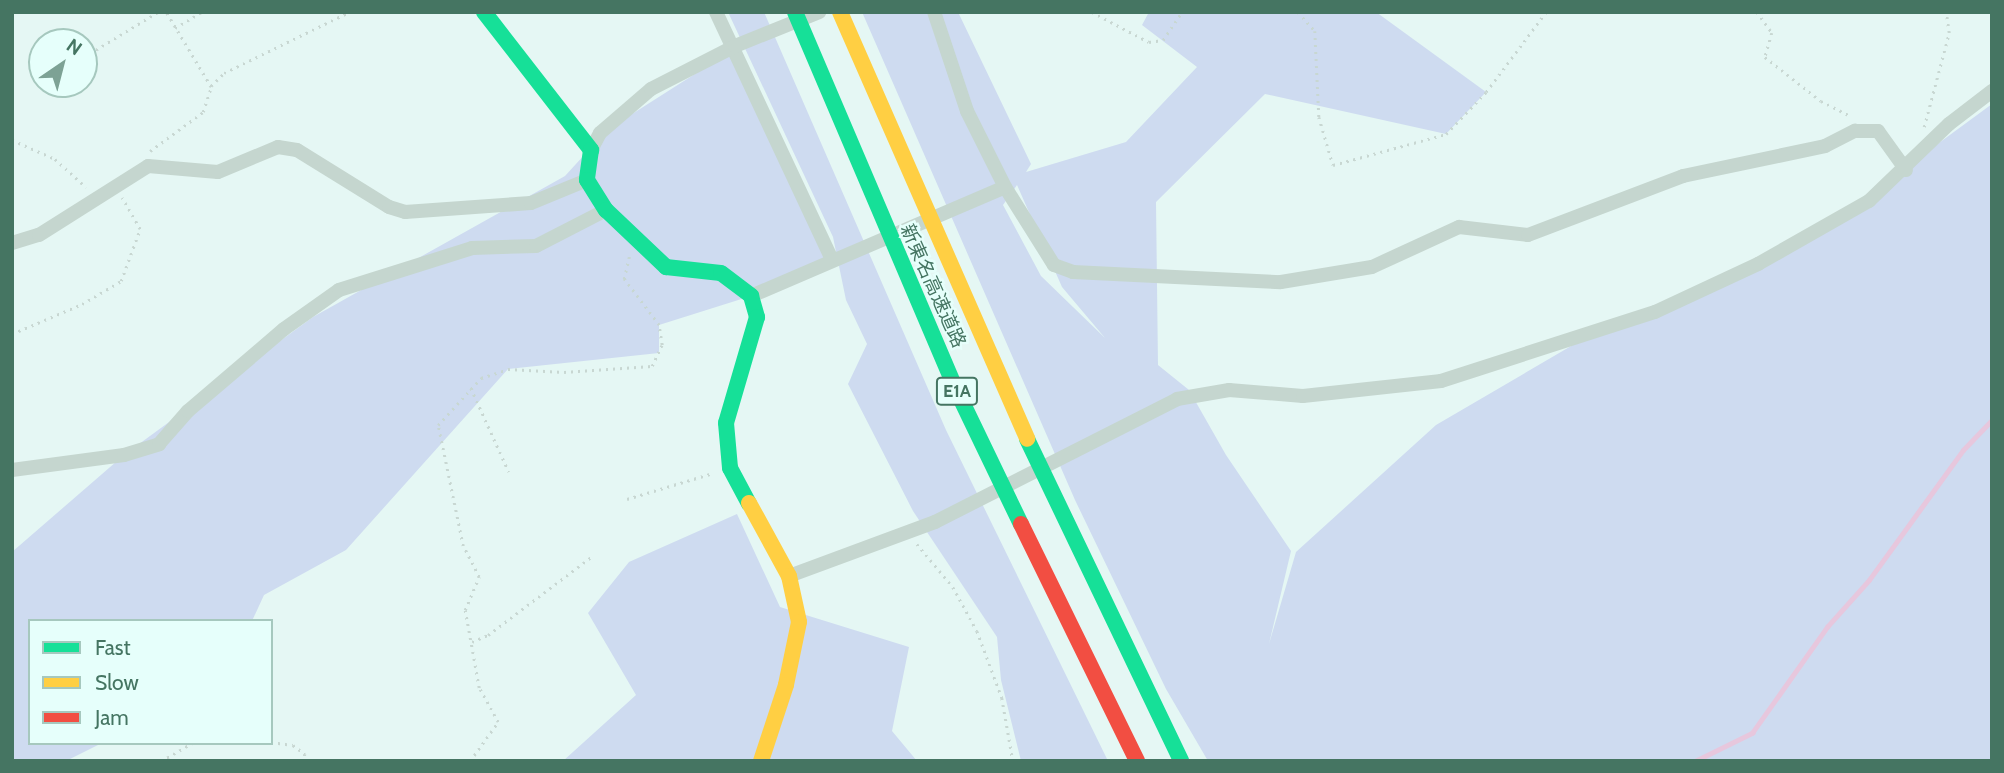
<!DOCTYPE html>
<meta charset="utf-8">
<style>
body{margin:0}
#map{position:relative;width:2004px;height:773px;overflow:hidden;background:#e5f7f4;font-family:Cabin,"Noto Sans JP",sans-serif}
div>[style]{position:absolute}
.green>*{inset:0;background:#cedbf0}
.stream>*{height:4.5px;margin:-2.25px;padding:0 2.25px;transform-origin:2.25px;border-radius:2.25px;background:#e7c7dd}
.path>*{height:2.5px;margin-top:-1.25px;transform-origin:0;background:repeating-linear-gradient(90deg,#c8d7d2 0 2px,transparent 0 7px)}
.street>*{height:14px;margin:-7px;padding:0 7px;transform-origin:7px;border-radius:7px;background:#c5d6cf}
.fast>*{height:16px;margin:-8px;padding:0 8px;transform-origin:8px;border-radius:8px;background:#16e098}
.slow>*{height:16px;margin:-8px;padding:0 8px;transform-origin:8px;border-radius:8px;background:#ffcf43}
.jam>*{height:16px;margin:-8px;padding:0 8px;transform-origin:8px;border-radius:8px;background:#f24e42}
span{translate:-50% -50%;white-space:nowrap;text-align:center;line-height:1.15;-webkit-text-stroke:5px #e6fffb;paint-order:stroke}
.shield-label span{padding:2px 5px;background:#e6fffb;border:2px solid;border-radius:5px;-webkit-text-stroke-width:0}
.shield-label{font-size:18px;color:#457562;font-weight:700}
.street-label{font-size:19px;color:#457562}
.frame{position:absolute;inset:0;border:14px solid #457562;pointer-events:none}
.legend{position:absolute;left:28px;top:619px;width:245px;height:126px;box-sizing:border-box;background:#e6fffb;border:2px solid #a6c8be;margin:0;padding:9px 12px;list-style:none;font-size:21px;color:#457562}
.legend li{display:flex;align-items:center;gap:14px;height:35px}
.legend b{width:35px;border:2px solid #a6c8be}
.north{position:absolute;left:28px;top:28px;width:70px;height:70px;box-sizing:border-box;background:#e6fffb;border:2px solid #a6c8be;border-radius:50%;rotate:35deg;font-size:19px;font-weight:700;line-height:28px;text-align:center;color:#457562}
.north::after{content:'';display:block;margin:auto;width:24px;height:32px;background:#7da295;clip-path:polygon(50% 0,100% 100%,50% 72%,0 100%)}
</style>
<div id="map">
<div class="green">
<div style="clip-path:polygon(728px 12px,764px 12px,946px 430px,1108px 761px,1021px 761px,1001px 680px,997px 637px,913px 511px,848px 384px,867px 344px,846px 300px,833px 237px)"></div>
<div style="clip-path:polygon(evenodd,862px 12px,958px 12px,1031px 164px,1026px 172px,1126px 142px,1197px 67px,1142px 25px,1149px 12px,1376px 12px,1486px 92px,1446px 134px,1265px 94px,1156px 202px,1158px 365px,1189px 390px,1226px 455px,1291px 551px,1269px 644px,1296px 552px,1436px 425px,1590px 335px,1785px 256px,1992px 104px,1992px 761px,1208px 761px,1166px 689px,1075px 500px,862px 12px,1017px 185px,1062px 287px,1105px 338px,1041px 276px,1003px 205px,1017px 185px)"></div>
<div style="clip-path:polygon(731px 51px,832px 260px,751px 296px,659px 325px,659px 353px,508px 369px,346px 550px,264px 595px,252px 621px,30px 621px,30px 743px,102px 743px,66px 761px,12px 761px,12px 552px,124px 455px,313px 317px,565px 176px,607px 130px)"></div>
<div style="clip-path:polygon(737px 514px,780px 607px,909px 647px,892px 731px,917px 761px,563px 761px,636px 695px,588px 613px,629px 562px)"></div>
</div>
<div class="stream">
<div style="left:1695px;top:761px;width:64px;rotate:-26.2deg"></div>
<div style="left:1752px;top:733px;width:130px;rotate:-54.7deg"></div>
<div style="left:1827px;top:627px;width:63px;rotate:-48.2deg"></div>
<div style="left:1869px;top:580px;width:160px;rotate:-54.1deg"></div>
<div style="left:1963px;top:450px;width:42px;rotate:-46deg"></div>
</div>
<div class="path">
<div style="left:1092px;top:12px;width:64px;rotate:27.8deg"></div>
<div style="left:1149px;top:42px;width:14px;rotate:-8deg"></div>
<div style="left:1163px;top:40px;width:34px;rotate:-56deg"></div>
<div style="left:1298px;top:12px;width:25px;rotate:48deg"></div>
<div style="left:1315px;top:31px;width:86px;rotate:87.3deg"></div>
<div style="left:1319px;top:117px;width:50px;rotate:73.7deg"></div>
<div style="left:1333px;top:165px;width:117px;rotate:-15.3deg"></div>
<div style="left:1446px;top:134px;width:58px;rotate:-46.4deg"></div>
<div style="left:1486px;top:92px;width:100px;rotate:-53.1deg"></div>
<div style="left:1757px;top:12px;width:26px;rotate:54deg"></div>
<div style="left:1772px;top:33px;width:25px;rotate:106deg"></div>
<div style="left:1765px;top:57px;width:71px;rotate:38.2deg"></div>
<div style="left:1821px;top:101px;width:33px;rotate:27deg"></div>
<div style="left:175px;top:28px;width:31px;rotate:-31deg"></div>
<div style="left:84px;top:57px;width:87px;rotate:-31.3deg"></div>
<div style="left:211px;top:86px;width:18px;rotate:-45deg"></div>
<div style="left:224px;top:73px;width:139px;rotate:-26deg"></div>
<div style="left:1924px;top:127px;width:97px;rotate:-75.1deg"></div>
<div style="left:1949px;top:33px;width:21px;rotate:-98deg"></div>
<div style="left:12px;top:140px;width:47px;rotate:23.8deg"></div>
<div style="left:55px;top:159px;width:42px;rotate:42.1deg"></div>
<div style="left:150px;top:151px;width:66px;rotate:-36.3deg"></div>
<div style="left:203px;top:112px;width:26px;rotate:-72deg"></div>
<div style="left:211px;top:87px;width:87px;rotate:-121deg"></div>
<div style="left:12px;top:334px;width:76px;rotate:-23.2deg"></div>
<div style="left:82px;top:304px;width:45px;rotate:-30.5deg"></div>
<div style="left:121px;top:281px;width:55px;rotate:-69.9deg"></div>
<div style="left:140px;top:229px;width:36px;rotate:-120deg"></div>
<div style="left:471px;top:388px;width:92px;rotate:65.7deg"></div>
<div style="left:627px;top:499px;width:90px;rotate:-16.8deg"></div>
<div style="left:917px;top:544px;width:56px;rotate:50.1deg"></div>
<div style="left:953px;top:587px;width:50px;rotate:61.4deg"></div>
<div style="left:977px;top:631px;width:72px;rotate:69.5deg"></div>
<div style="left:1002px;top:698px;width:64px;rotate:80.1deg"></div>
<div style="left:472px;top:642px;width:17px;rotate:-24deg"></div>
<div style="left:488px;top:635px;width:129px;rotate:-37.1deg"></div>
<div style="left:271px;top:742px;width:22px;rotate:8deg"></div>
<div style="left:293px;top:745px;width:15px;rotate:37deg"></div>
<div style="left:305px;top:754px;width:7px;rotate:98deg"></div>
<div style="left:161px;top:761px;width:36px;rotate:-30deg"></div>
<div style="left:470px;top:761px;width:48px;rotate:-54.3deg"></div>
<div style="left:498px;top:722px;width:39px;rotate:-119deg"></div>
<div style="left:479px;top:688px;width:79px;rotate:-100.2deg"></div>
<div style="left:465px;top:610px;width:36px;rotate:-67deg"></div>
<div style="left:479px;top:577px;width:35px;rotate:-117deg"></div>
<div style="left:463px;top:546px;width:124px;rotate:-101.7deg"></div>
<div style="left:438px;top:425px;width:64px;rotate:-47.5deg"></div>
<div style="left:481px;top:378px;width:28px;rotate:-18deg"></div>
<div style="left:508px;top:369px;width:56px;rotate:3.1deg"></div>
<div style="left:564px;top:372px;width:88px;rotate:-3.9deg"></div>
<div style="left:652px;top:366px;width:23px;rotate:-65deg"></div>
<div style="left:662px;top:345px;width:20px;rotate:-99deg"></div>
<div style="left:659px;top:325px;width:58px;rotate:-127.3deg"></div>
<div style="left:624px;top:279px;width:23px;rotate:-77deg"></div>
</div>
<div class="street">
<div style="left:716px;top:12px;width:274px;rotate:64.9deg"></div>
<div style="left:591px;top:150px;width:19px;rotate:-62deg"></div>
<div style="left:600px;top:133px;width:67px;rotate:-40.8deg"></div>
<div style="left:651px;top:89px;width:94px;rotate:-27.1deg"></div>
<div style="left:735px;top:46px;width:91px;rotate:-22deg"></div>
<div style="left:1005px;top:187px;width:92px;rotate:57.9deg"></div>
<div style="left:1054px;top:265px;width:20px;rotate:20deg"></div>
<div style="left:1073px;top:272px;width:208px;rotate:2.8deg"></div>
<div style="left:1281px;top:282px;width:92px;rotate:-9.4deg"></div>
<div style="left:1372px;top:267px;width:96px;rotate:-24.7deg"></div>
<div style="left:1459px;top:227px;width:69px;rotate:6.6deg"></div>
<div style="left:1528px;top:235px;width:166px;rotate:-20.8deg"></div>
<div style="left:1683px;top:176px;width:145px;rotate:-11.9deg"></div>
<div style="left:1825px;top:146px;width:34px;rotate:-27deg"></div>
<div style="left:1855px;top:131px;width:23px"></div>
<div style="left:1878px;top:131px;width:48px;rotate:54.3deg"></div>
<div style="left:12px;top:243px;width:28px;rotate:-17deg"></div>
<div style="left:39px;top:235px;width:129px;rotate:-32.3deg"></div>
<div style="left:148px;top:166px;width:70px;rotate:4.9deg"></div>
<div style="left:218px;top:172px;width:65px;rotate:-22.6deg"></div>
<div style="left:278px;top:147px;width:19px;rotate:9deg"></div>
<div style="left:297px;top:150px;width:108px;rotate:31.8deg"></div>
<div style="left:389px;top:207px;width:17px;rotate:17deg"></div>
<div style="left:405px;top:212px;width:126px;rotate:-4.1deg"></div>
<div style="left:531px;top:203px;width:61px;rotate:-22.3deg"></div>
<div style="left:751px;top:296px;width:276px;rotate:-23.2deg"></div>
<div style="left:1005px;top:187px;width:85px;rotate:-116.6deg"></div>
<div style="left:967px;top:111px;width:104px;rotate:-108.4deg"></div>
<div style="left:12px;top:470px;width:113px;rotate:-7.6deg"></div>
<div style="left:124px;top:455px;width:37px;rotate:-17deg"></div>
<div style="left:159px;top:444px;width:44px;rotate:-48.7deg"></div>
<div style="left:188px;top:411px;width:126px;rotate:-40.5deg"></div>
<div style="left:284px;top:329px;width:67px;rotate:-35.3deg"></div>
<div style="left:339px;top:290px;width:139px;rotate:-17.5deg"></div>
<div style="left:472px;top:248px;width:64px;rotate:-1.8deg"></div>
<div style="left:536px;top:246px;width:79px;rotate:-27.2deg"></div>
<div style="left:789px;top:576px;width:156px;rotate:-20.3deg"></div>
<div style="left:935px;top:522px;width:271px;rotate:-26.9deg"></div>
<div style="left:1177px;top:399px;width:53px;rotate:-9.8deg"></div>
<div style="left:1229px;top:390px;width:74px;rotate:4.6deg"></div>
<div style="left:1303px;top:396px;width:139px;rotate:-6.2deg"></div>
<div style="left:1441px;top:381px;width:225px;rotate:-17.9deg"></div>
<div style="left:1655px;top:312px;width:114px;rotate:-25deg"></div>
<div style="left:1758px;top:264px;width:128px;rotate:-29.6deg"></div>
<div style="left:1869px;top:201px;width:111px;rotate:-43.9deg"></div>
<div style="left:1949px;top:124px;width:54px;rotate:-37.5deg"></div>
</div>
<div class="fast">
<div style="left:484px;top:12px;width:175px;rotate:52.2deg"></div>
<div style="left:591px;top:150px;width:30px;rotate:98deg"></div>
<div style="left:587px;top:180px;width:36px;rotate:58deg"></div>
<div style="left:606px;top:210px;width:83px;rotate:43.5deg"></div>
<div style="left:666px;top:267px;width:55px;rotate:6.2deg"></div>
<div style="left:721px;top:273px;width:38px;rotate:37deg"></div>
<div style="left:751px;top:296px;width:22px;rotate:74deg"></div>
<div style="left:757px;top:317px;width:110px;rotate:106.3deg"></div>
<div style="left:726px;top:423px;width:45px;rotate:84.9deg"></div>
<div style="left:730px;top:468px;width:40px;rotate:62deg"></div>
<div style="left:795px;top:12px;width:405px;rotate:66.9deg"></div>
<div style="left:954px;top:385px;width:154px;rotate:64.3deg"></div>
<div style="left:1027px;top:439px;width:357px;rotate:64.4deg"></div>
</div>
<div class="slow">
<div style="left:840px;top:12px;width:466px;rotate:66.3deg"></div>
<div style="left:749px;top:503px;width:83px;rotate:61.3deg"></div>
<div style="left:789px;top:576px;width:47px;rotate:77.7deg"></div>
<div style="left:799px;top:622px;width:64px;rotate:101.7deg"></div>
<div style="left:786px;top:685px;width:80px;rotate:108.2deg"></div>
</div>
<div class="jam">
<div style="left:1021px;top:524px;width:264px;rotate:63.9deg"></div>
</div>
<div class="shield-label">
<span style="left:957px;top:391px">E1A</span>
</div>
<div class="street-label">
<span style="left:933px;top:286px;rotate:66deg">新東名高速道路</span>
</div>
<div class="frame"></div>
<ul class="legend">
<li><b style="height:9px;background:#16e098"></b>Fast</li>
<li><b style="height:9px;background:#ffcf43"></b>Slow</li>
<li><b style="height:9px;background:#f24e42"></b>Jam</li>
</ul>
<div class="north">N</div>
</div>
